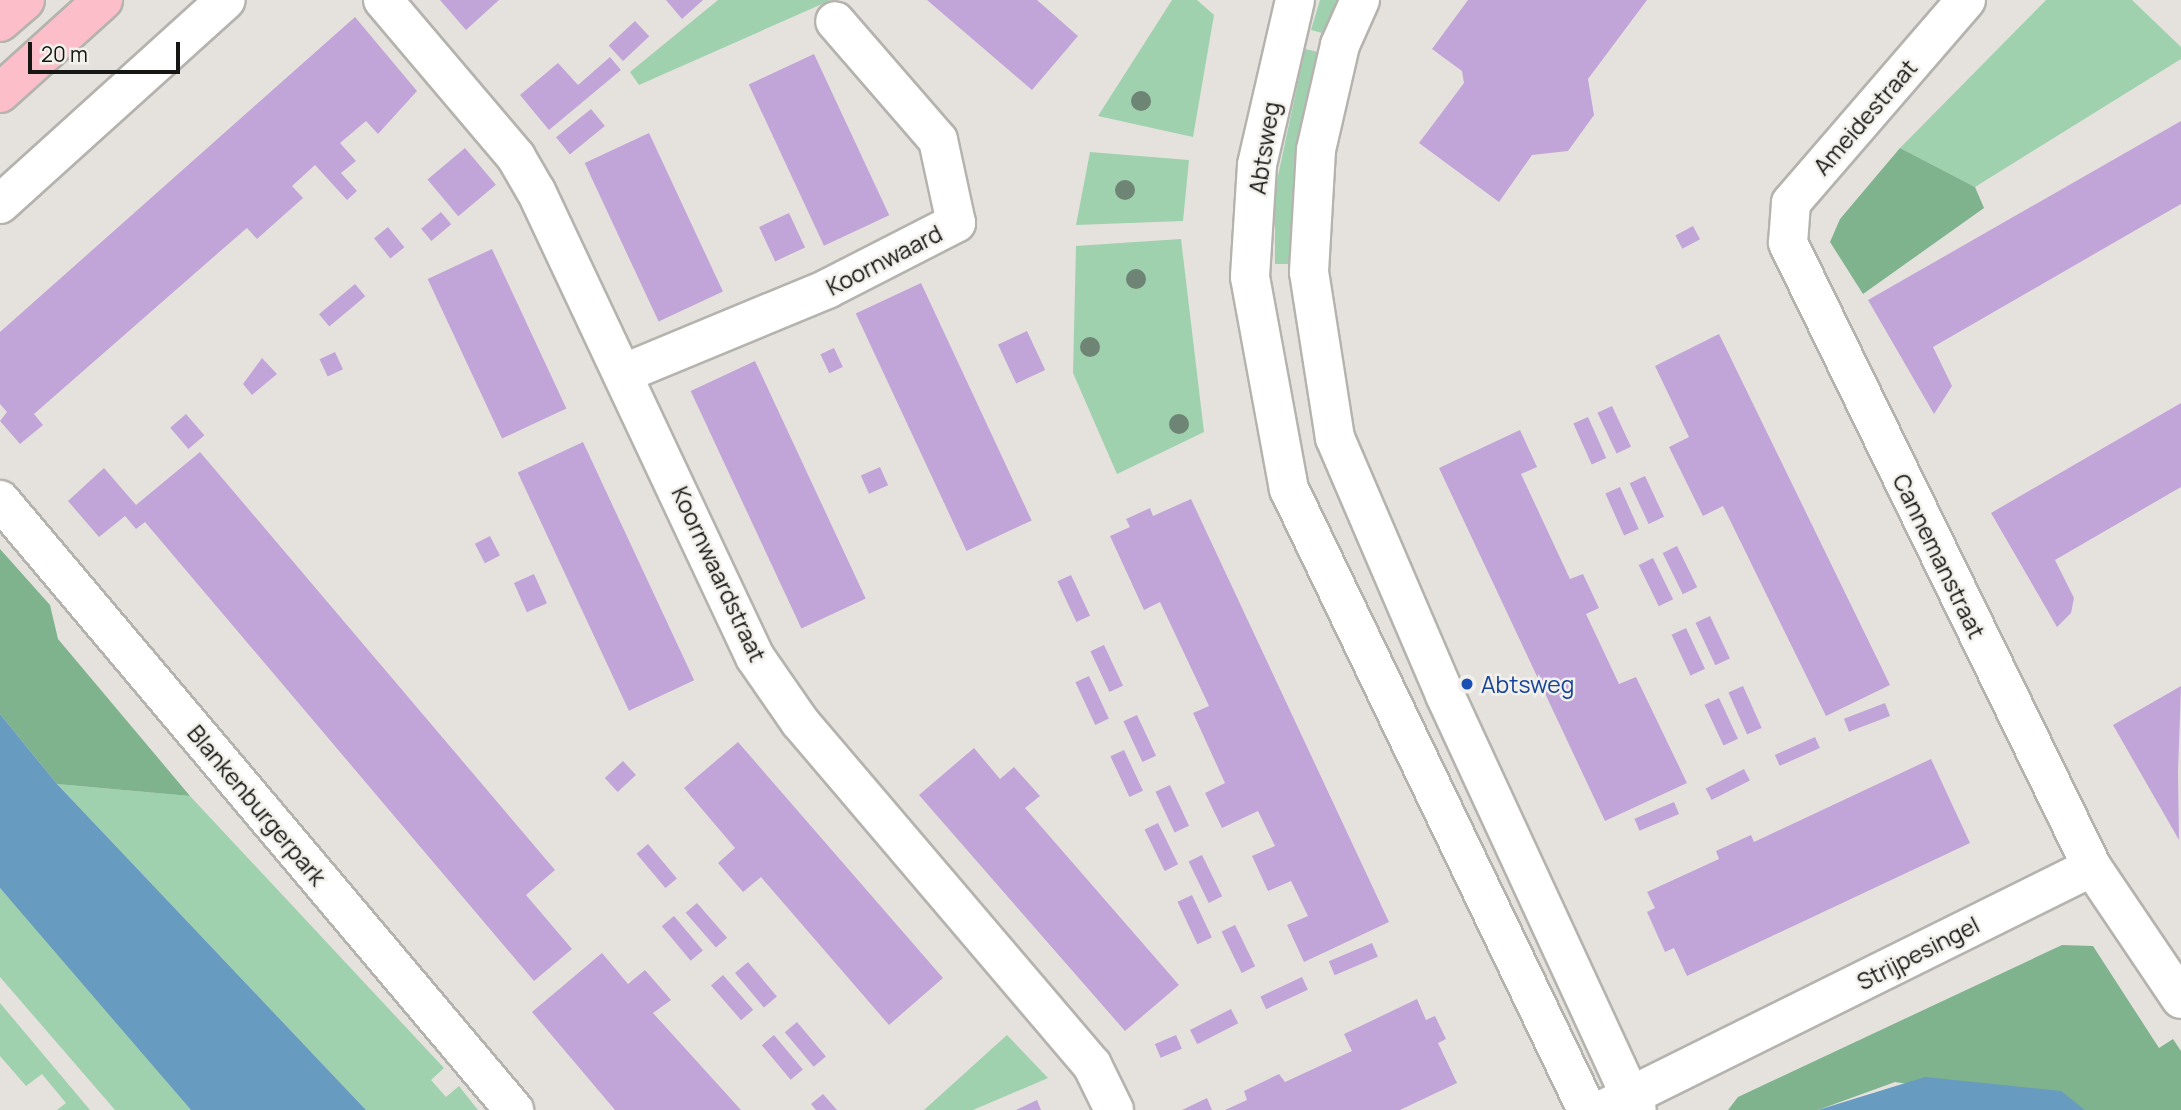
<!DOCTYPE html>
<style>
body{margin:0}
#map{position:relative;width:2181px;height:1110px;overflow:hidden;background:#e5e2dd;font-family:Manrope,sans-serif}
div>[style]{position:absolute}
.green>*{inset:0;background:#9fd1ae}
.forest>*{inset:0;background:#7eb38e}
.water>*{inset:0;background:#679bc0}
.building>*{inset:0;background:#c2a5d8;transform-origin:0 0}
.roads{filter:drop-shadow(2px 0 #b5b3ae) drop-shadow(-2px 0 #b5b3ae) drop-shadow(0 2px #b5b3ae) drop-shadow(0 -2px #b5b3ae)}
.street>*{height:38px;margin:-19px;padding:0 19px;transform-origin:19px;border-radius:19px;background:#fff}
.secondary>*{height:38px;margin:-19px;padding:0 19px;transform-origin:19px;border-radius:19px;background:#fff}
.highway>*{height:38px;margin:-19px;padding:0 19px;transform-origin:19px;border-radius:19px;background:#fcbfca}
.trees>*{width:20px;height:20px;margin:-10px;border-radius:50%;background:#6e8474}
.dots>*{width:19px;height:19px;translate:-50% -50%;box-sizing:border-box;border:4px solid #f2f0ea;border-radius:50%}
span{translate:-50% -50%;white-space:nowrap;text-align:center;line-height:1.15;-webkit-text-stroke:5px #f2f0ea;paint-order:stroke}
.street-label{font-size:23px;color:#161614}
.transit-label{font-size:23px;color:#164399}
.left{translate:0 -50%;text-align:left}
.scale{position:absolute;left:28px;top:42px;width:152px;height:32px;box-sizing:border-box;border:4px solid #161614;border-top:0;padding-left:9px;font-size:21px;line-height:24px;white-space:nowrap;color:#161614;-webkit-text-stroke:5px #f2f0ea;paint-order:stroke}
</style>
<div id="map">
<div class="green">
<div style="clip-path:polygon(718px 0,831px 0,639px 85px,630px 72px)"></div>
<div style="clip-path:polygon(1172px 0,1197px 0,1214px 15px,1193px 137px,1098px 116px)"></div>
<div style="clip-path:polygon(1320px 0,1339px 0,1329px 35px,1311px 30px)"></div>
<div style="clip-path:polygon(2046px 0,2132px 0,2181px 47px,2181px 59px,1975px 187px,1900px 148px)"></div>
<div style="clip-path:polygon(1305px 49px,1323px 53px,1293px 191px,1293px 264px,1275px 264px,1275px 190px)"></div>
<div style="clip-path:polygon(1090px 152px,1189px 160px,1183px 221px,1076px 225px)"></div>
<div style="clip-path:polygon(1181px 239px,1204px 432px,1117px 474px,1073px 373px,1076px 246px)"></div>
<div style="clip-path:polygon(57px 784px,190px 796px,444px 1068px,431px 1080px,446px 1097px,459px 1086px,478px 1110px,366px 1110px)"></div>
<div style="clip-path:polygon(0 888px,76px 974px,191px 1110px,115px 1110px,0 977px)"></div>
<div style="clip-path:polygon(0 1003px,90px 1110px,57px 1110px,66px 1103px,42px 1074px,26px 1086px,0 1056px)"></div>
<div style="clip-path:polygon(1007px 1035px,1048px 1078px,973px 1110px,924px 1110px)"></div>
</div>
<div class="forest">
<div style="clip-path:polygon(1900px 148px,1975px 187px,1984px 208px,1863px 294px,1830px 242px,1840px 219px)"></div>
<div style="clip-path:polygon(0 549px,50px 605px,58px 639px,190px 796px,57px 784px,0 714px)"></div>
<div style="clip-path:polygon(2062px 945px,2093px 946px,2159px 1048px,2173px 1039px,2181px 1051px,2181px 1110px,2085px 1110px,1895px 1082px,1818px 1110px,1728px 1110px,1738px 1097px)"></div>
</div>
<div class="water">
<div style="clip-path:polygon(0 714px,57px 784px,366px 1110px,191px 1110px,0 888px)"></div>
<div style="clip-path:polygon(1925px 1077px,2061px 1091px,2085px 1110px,1818px 1110px)"></div>
</div>
<div class="building">
<div style="clip-path:polygon(440px 0,499px 0,466px 30px)"></div>
<div style="clip-path:polygon(666px 0,703px 0,682px 19px)"></div>
<div style="clip-path:polygon(927px 0,1037px 0,1078px 36px,1032px 90px)"></div>
<div style="clip-path:polygon(1468px 0,1647px 0,1588px 79px,1594px 115px,1568px 151px,1532px 155px,1499px 202px,1419px 143px,1464px 83px,1462px 71px,1432px 49px)"></div>
<div style="clip-path:polygon(355px 17px,417px 91px,378px 134px,366px 121px,340px 143px,356px 161px,341px 173px,357px 191px,347px 200px,315px 165px,292px 186px,303px 198px,257px 239px,247px 228px,225px 247px,34px 414px,43px 425px,20px 444px,0 421px,7px 412px,0 404px,0 332px)"></div>
<div style="left:635px;top:21px;width:21px;height:36px;rotate:47deg"></div>
<div style="left:814px;top:54px;width:178px;height:72px;rotate:65deg"></div>
<div style="clip-path:polygon(610px 57px,621px 70px,549px 130px,520px 95px,558px 63px,578px 85px)"></div>
<div style="left:591px;top:109px;width:22px;height:45px;rotate:51deg"></div>
<div style="clip-path:polygon(2181px 121px,2181px 204px,1933px 347px,1952px 386px,1934px 414px,1868px 300px)"></div>
<div style="left:649px;top:133px;width:175px;height:71px;rotate:65deg"></div>
<div style="left:465px;top:148px;width:48px;height:49px;rotate:50deg"></div>
<div style="left:441px;top:212px;width:16px;height:26px;rotate:50deg"></div>
<div style="left:789px;top:213px;width:38px;height:33px;rotate:65deg"></div>
<div style="left:1693px;top:226px;width:15px;height:20px;rotate:62deg"></div>
<div style="left:388px;top:227px;width:26px;height:18px;rotate:51deg"></div>
<div style="left:492px;top:249px;width:176px;height:71px;rotate:65deg"></div>
<div style="left:921px;top:283px;width:262px;height:72px;rotate:65deg"></div>
<div style="left:355px;top:284px;width:16px;height:47px;rotate:50deg"></div>
<div style="left:1027px;top:331px;width:43px;height:32px;rotate:65deg"></div>
<div style="clip-path:polygon(1719px 334px,1890px 685px,1826px 716px,1723px 506px,1703px 516px,1669px 447px,1689px 437px,1655px 366px)"></div>
<div style="left:834px;top:348px;width:21px;height:15px;rotate:65deg"></div>
<div style="left:335px;top:352px;width:19px;height:17px;rotate:65deg"></div>
<div style="clip-path:polygon(262px 358px,277px 374px,252px 395px,243px 384px)"></div>
<div style="left:755px;top:361px;width:262px;height:71px;rotate:65deg"></div>
<div style="clip-path:polygon(2181px 403px,2181px 487px,2055px 560px,2074px 598px,2071px 613px,2057px 627px,1991px 513px)"></div>
<div style="left:1612px;top:406px;width:45px;height:16px;rotate:65deg"></div>
<div style="left:186px;top:414px;width:28px;height:21px;rotate:49deg"></div>
<div style="left:1588px;top:417px;width:45px;height:16px;rotate:66deg"></div>
<div style="clip-path:polygon(1520px 430px,1537px 467px,1521px 474px,1570px 579px,1583px 574px,1599px 608px,1586px 614px,1619px 684px,1636px 677px,1687px 783px,1605px 821px,1439px 468px)"></div>
<div style="left:583px;top:442px;width:263px;height:72px;rotate:65deg"></div>
<div style="clip-path:polygon(200px 452px,555px 870px,526px 895px,572px 949px,534px 981px,145px 522px,136px 529px,125px 516px,99px 537px,68px 501px,104px 468px,136px 505px)"></div>
<div style="left:880px;top:467px;width:20px;height:21px;rotate:66deg"></div>
<div style="left:1645px;top:476px;width:45px;height:17px;rotate:65deg"></div>
<div style="left:1620px;top:487px;width:46px;height:16px;rotate:66deg"></div>
<div style="clip-path:polygon(1191px 499px,1389px 922px,1304px 962px,1287px 925px,1308px 916px,1291px 881px,1268px 891px,1252px 856px,1275px 846px,1258px 811px,1222px 828px,1205px 793px,1225px 783px,1193px 713px,1209px 706px,1160px 602px,1144px 610px,1110px 536px,1130px 527px,1126px 519px,1150px 508px,1153px 516px)"></div>
<div style="left:490px;top:536px;width:22px;height:17px;rotate:63deg"></div>
<div style="left:1677px;top:546px;width:46px;height:16px;rotate:64deg"></div>
<div style="left:1653px;top:558px;width:46px;height:16px;rotate:64deg"></div>
<div style="left:534px;top:574px;width:32px;height:22px;rotate:66deg"></div>
<div style="left:1071px;top:575px;width:45px;height:15px;rotate:65deg"></div>
<div style="left:1710px;top:616px;width:47px;height:16px;rotate:65deg"></div>
<div style="left:1686px;top:628px;width:45px;height:16px;rotate:65deg"></div>
<div style="left:1104px;top:645px;width:45px;height:15px;rotate:65deg"></div>
<div style="left:1089px;top:676px;width:47px;height:15px;rotate:65deg"></div>
<div style="left:1743px;top:686px;width:46px;height:16px;rotate:66deg"></div>
<div style="clip-path:polygon(2181px 686px,2178px 772px,2179px 840px,2113px 725px)"></div>
<div style="left:1719px;top:698px;width:45px;height:16px;rotate:65deg"></div>
<div style="left:1885px;top:703px;width:14px;height:44px;rotate:69deg"></div>
<div style="left:1137px;top:715px;width:45px;height:15px;rotate:65deg"></div>
<div style="left:1815px;top:737px;width:12px;height:44px;rotate:66deg"></div>
<div style="clip-path:polygon(738px 742px,943px 978px,889px 1025px,761px 877px,743px 892px,718px 863px,735px 848px,684px 788px)"></div>
<div style="clip-path:polygon(974px 748px,1000px 779px,1014px 767px,1040px 796px,1025px 808px,1179px 985px,1125px 1031px,919px 795px)"></div>
<div style="left:1124px;top:750px;width:45px;height:15px;rotate:65deg"></div>
<div style="clip-path:polygon(1931px 759px,1970px 843px,1687px 976px,1674px 948px,1665px 952px,1647px 912px,1655px 908px,1647px 892px,1719px 859px,1716px 851px,1751px 835px,1754px 842px)"></div>
<div style="left:623px;top:761px;width:19px;height:25px;rotate:47deg"></div>
<div style="left:1744px;top:769px;width:13px;height:43px;rotate:63deg"></div>
<div style="left:1170px;top:785px;width:45px;height:16px;rotate:65deg"></div>
<div style="left:1674px;top:802px;width:13px;height:43px;rotate:67deg"></div>
<div style="left:1158px;top:823px;width:46px;height:15px;rotate:64deg"></div>
<div style="left:648px;top:844px;width:45px;height:15px;rotate:50deg"></div>
<div style="left:1202px;top:855px;width:46px;height:15px;rotate:64deg"></div>
<div style="left:1192px;top:895px;width:47px;height:16px;rotate:65deg"></div>
<div style="left:697px;top:903px;width:46px;height:15px;rotate:49deg"></div>
<div style="left:674px;top:916px;width:45px;height:16px;rotate:50deg"></div>
<div style="left:1235px;top:925px;width:46px;height:15px;rotate:64deg"></div>
<div style="left:1372px;top:943px;width:15px;height:47px;rotate:67deg"></div>
<div style="clip-path:polygon(602px 953px,628px 984px,645px 970px,671px 1000px,653px 1013px,741px 1110px,615px 1110px,532px 1012px)"></div>
<div style="left:748px;top:962px;width:45px;height:17px;rotate:50deg"></div>
<div style="left:723px;top:975px;width:46px;height:16px;rotate:49deg"></div>
<div style="left:1302px;top:977px;width:14px;height:46px;rotate:65deg"></div>
<div style="clip-path:polygon(1417px 999px,1426px 1020px,1435px 1016px,1446px 1039px,1438px 1043px,1457px 1083px,1400px 1110px,1225px 1110px,1247px 1100px,1244px 1091px,1279px 1074px,1285px 1082px,1352px 1051px,1344px 1034px)"></div>
<div style="left:1231px;top:1009px;width:16px;height:46px;rotate:63deg"></div>
<div style="left:797px;top:1022px;width:45px;height:16px;rotate:50deg"></div>
<div style="left:774px;top:1035px;width:45px;height:16px;rotate:50deg"></div>
<div style="left:1176px;top:1035px;width:15px;height:23px;rotate:67deg"></div>
<div style="clip-path:polygon(823px 1094px,837px 1110px,816px 1110px,811px 1104px)"></div>
<div style="clip-path:polygon(1207px 1098px,1212px 1110px,1182px 1110px,1205px 1099px)"></div>
<div style="clip-path:polygon(1037px 1100px,1041px 1110px,1016px 1110px)"></div>
</div>
<div class="roads">
<div class="street">
<div style="left:383px;top:0;width:206px;rotate:49.7deg"></div>
<div style="left:516px;top:157px;width:39px;rotate:60deg"></div>
<div style="left:536px;top:191px;width:515px;rotate:64.83deg"></div>
<div style="left:755px;top:657px;width:79px;rotate:55.3deg"></div>
<div style="left:800px;top:722px;width:450px;rotate:49.6deg"></div>
<div style="left:1092px;top:1065px;width:50px;rotate:63.9deg"></div>
<div style="left:1966px;top:0;width:268px;rotate:130.8deg"></div>
<div style="left:1791px;top:203px;width:40px;rotate:94.3deg"></div>
<div style="left:1788px;top:243px;width:694px;rotate:64.03deg"></div>
<div style="left:2092px;top:867px;width:159px;rotate:56deg"></div>
<div style="left:0;top:204px;width:304px;rotate:-42.1deg"></div>
<div style="left:627px;top:372px;width:217px;rotate:-22.5deg"></div>
<div style="left:827px;top:289px;width:145px;rotate:-27.1deg"></div>
<div style="left:956px;top:223px;width:85px;rotate:-102.2deg"></div>
<div style="left:938px;top:140px;width:157px;rotate:-130.9deg"></div>
<div style="left:0;top:500px;width:798px;rotate:49.88deg"></div>
<div style="left:1602px;top:1110px;width:547px;rotate:-26.38deg"></div>
</div>
<div class="secondary">
<div style="left:1295px;top:0;width:169px;rotate:103deg"></div>
<div style="left:1257px;top:165px;width:112px;rotate:93.6deg"></div>
<div style="left:1250px;top:277px;width:216px;rotate:79.6deg"></div>
<div style="left:1289px;top:489px;width:689px;rotate:64.36deg"></div>
<div style="left:1360px;top:0;width:49px;rotate:114deg"></div>
<div style="left:1340px;top:45px;width:108px;rotate:102.9deg"></div>
<div style="left:1316px;top:150px;width:122px;rotate:93.3deg"></div>
<div style="left:1309px;top:272px;width:168px;rotate:81.1deg"></div>
<div style="left:1335px;top:438px;width:280px;rotate:66.8deg"></div>
<div style="left:1445px;top:695px;width:457px;rotate:65.2deg"></div>
</div>
<div class="highway">
<div style="left:0;top:22px;width:33px;rotate:-41deg"></div>
<div style="left:0;top:93px;width:139px;rotate:-42.1deg"></div>
</div>
</div>
<div class="trees">
<div style="left:1141px;top:101px"></div>
<div style="left:1125px;top:190px"></div>
<div style="left:1136px;top:279px"></div>
<div style="left:1090px;top:347px"></div>
<div style="left:1179px;top:424px"></div>
</div>
<div class="dots">
<div style="left:1467px;top:684px;background:#1a4fb4"></div>
</div>
<div class="street-label">
<span style="left:1865px;top:117px;rotate:-49deg">Ameidestraat</span>
<span style="left:1264px;top:148px;rotate:-81deg">Abtsweg</span>
<span style="left:884px;top:260px;rotate:-27deg">Koornwaard</span>
<span style="left:1939px;top:556px;rotate:64deg">Cannemanstraat</span>
<span style="left:719px;top:574px;rotate:65deg">Koornwaardstraat</span>
<span style="left:257px;top:805px;rotate:50deg">Blankenburgerpark</span>
<span style="left:1918px;top:953px;rotate:-27deg">Strijpesingel</span>
</div>
<div class="transit-label">
<span class="left" style="left:1481px;top:684px">Abtsweg</span>
</div>
<div class="scale">20 m</div>
</div>
